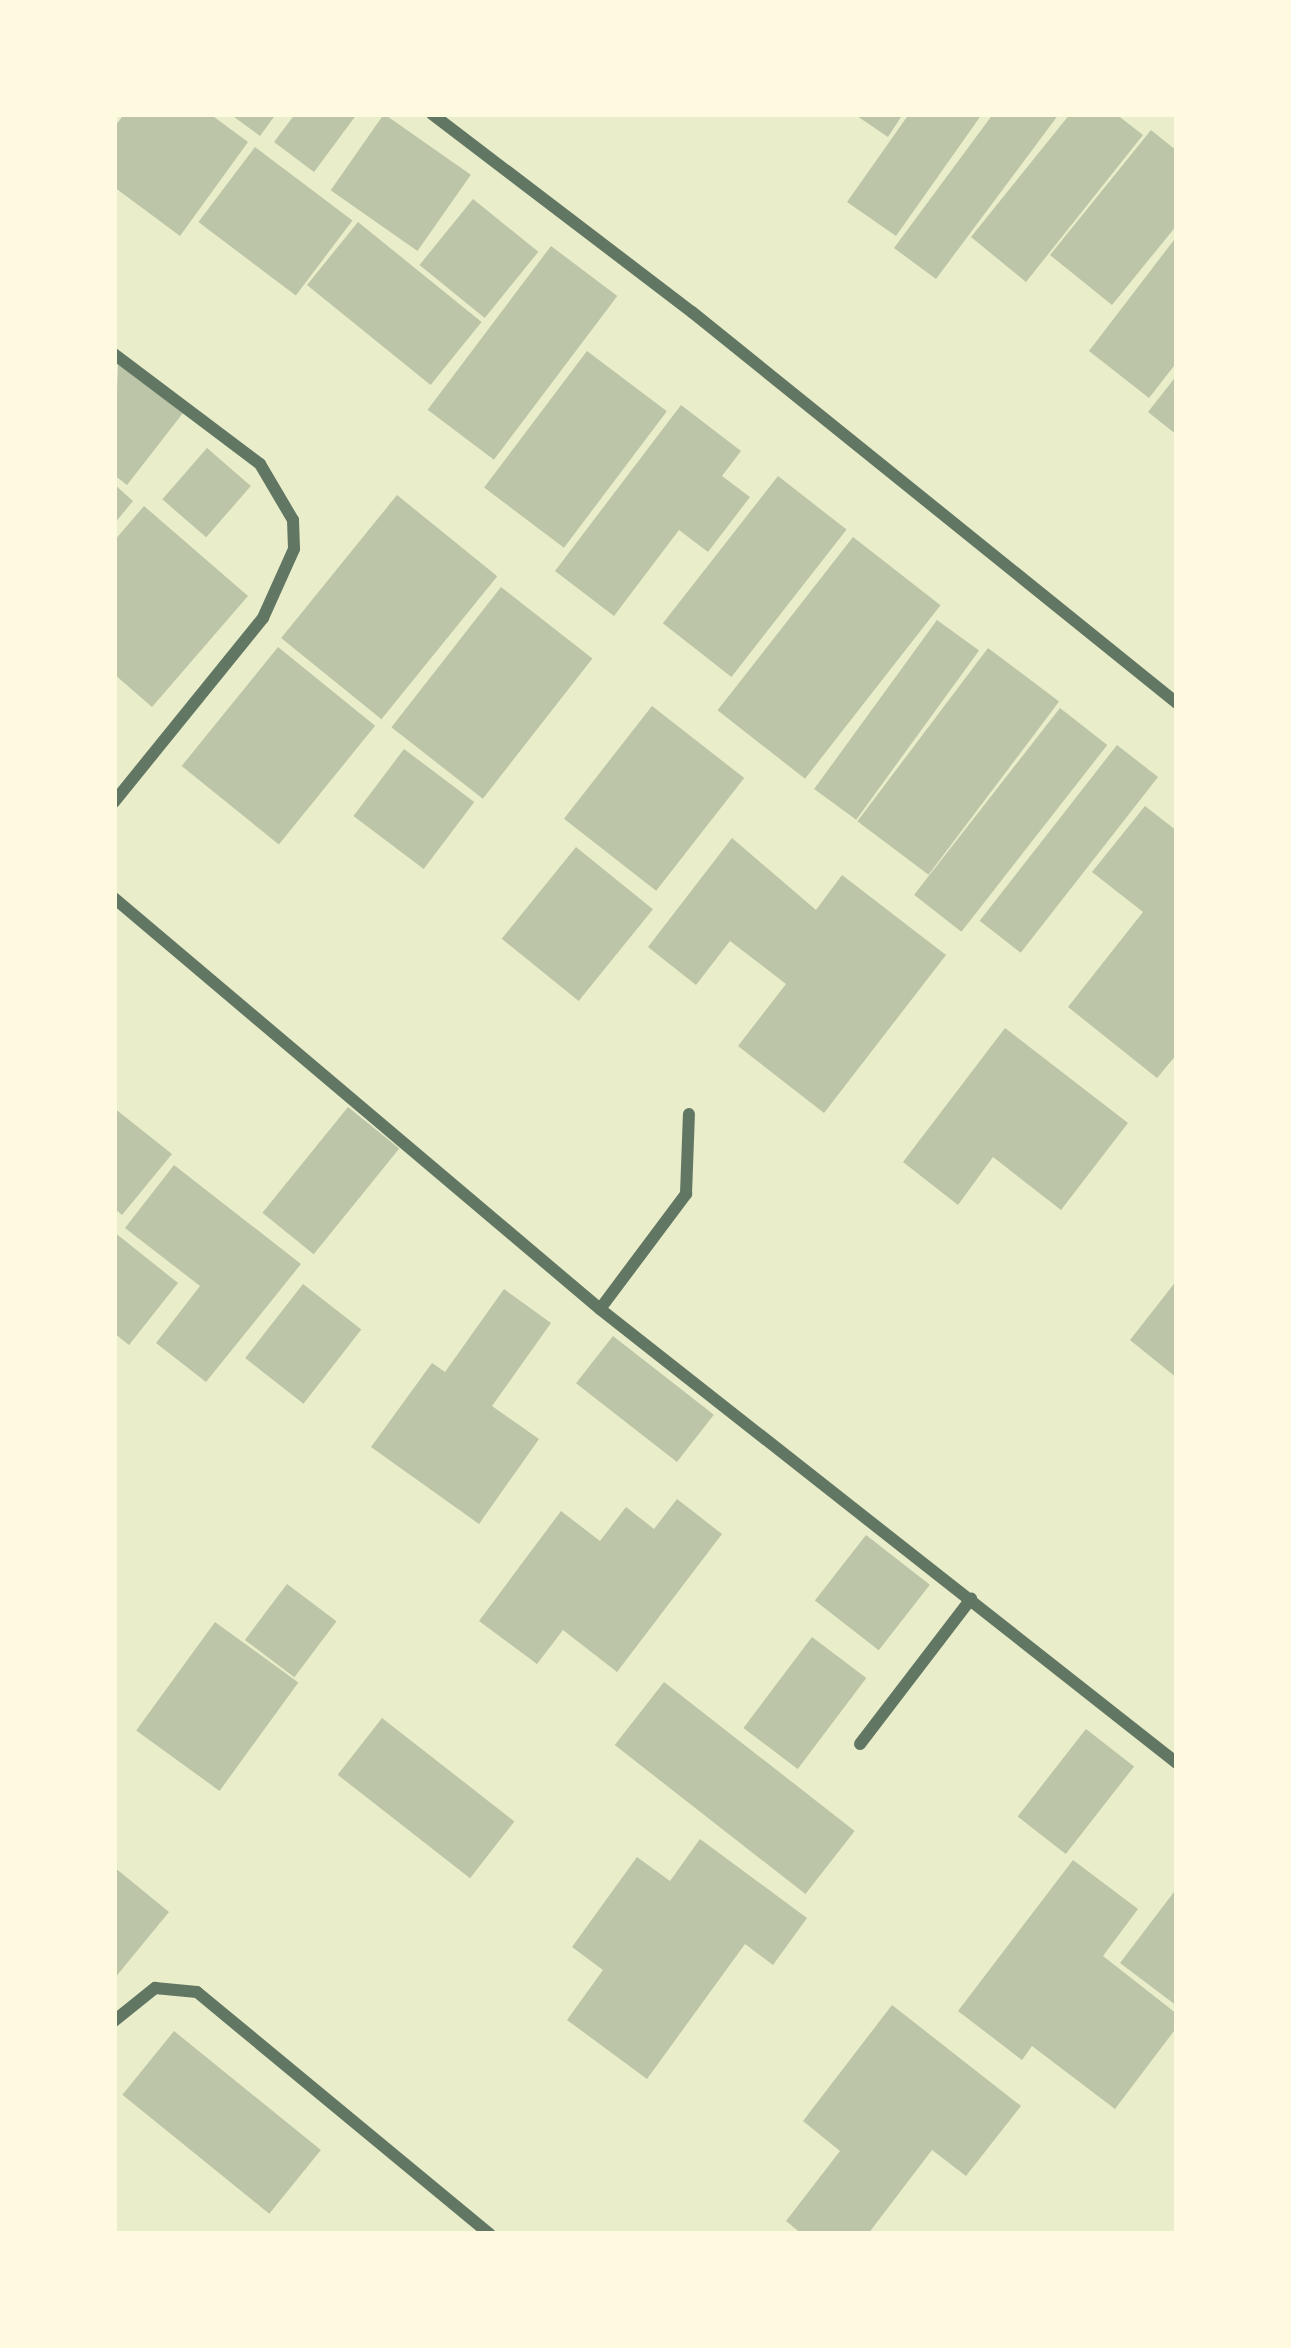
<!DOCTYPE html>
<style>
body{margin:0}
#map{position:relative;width:1291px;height:2348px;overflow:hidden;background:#e9edc9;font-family:"Titillium Web",sans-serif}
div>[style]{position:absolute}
.building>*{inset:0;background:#bcc5a7;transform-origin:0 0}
.minor>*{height:12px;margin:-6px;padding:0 6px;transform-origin:6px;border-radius:6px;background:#617663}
span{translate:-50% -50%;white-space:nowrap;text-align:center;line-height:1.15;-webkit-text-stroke:9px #fefae0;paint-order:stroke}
.frame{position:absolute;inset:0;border:117px solid #fefae0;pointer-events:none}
</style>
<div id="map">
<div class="building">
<div style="clip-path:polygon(124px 114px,210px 114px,248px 142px,180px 236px,114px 187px,114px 128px)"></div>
<div style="clip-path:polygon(230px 114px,276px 114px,260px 136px)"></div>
<div style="clip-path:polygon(295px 114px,357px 114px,314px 172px,274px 142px)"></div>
<div style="left:384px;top:114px;width:106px;height:93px;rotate:35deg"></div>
<div style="clip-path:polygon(854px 114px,903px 114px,888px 137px)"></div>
<div style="clip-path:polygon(909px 114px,982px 114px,896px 236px,847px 202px)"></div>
<div style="clip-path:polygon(993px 114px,1059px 114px,936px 279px,894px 248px)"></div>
<div style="clip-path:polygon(1070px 114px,1116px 114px,1143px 135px,1026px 282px,971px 237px)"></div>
<div style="clip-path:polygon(1151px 130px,1177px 151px,1177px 225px,1112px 305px,1050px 255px)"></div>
<div style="left:255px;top:147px;width:122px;height:94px;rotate:37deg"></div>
<div style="left:473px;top:199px;width:84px;height:85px;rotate:39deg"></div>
<div style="left:358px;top:222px;width:159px;height:81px;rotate:39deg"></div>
<div style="clip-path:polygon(1177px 236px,1177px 362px,1149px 398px,1089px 351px)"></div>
<div style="left:551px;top:246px;width:83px;height:205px;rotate:37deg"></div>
<div style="left:587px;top:351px;width:100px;height:171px;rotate:37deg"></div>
<div style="clip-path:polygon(118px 362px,183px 413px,127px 485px,114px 475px)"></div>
<div style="clip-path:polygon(1177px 375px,1177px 435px,1148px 412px)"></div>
<div style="clip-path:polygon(681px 405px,741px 451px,722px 476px,750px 497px,708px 552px,679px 530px,614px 616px,555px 571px)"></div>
<div style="left:207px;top:448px;width:58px;height:68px;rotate:41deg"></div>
<div style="left:778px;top:476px;width:87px;height:187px;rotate:38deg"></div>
<div style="clip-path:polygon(114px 484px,133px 501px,114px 524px)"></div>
<div style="left:397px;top:495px;width:129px;height:184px;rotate:39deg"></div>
<div style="clip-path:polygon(144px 506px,248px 596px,152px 707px,114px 674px,114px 541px)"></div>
<div style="left:853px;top:537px;width:111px;height:220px;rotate:38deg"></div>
<div style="left:501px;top:587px;width:116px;height:178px;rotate:38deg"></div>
<div style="left:937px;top:620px;width:52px;height:209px;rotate:36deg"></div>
<div style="left:278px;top:647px;width:125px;height:153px;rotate:39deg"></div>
<div style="left:988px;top:648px;width:89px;height:217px;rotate:37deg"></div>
<div style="left:652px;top:706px;width:117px;height:143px;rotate:38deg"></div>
<div style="left:1060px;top:708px;width:60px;height:237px;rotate:38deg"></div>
<div style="left:1117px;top:745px;width:52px;height:223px;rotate:38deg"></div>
<div style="left:404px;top:749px;width:88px;height:84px;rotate:37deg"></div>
<div style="clip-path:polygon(1145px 806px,1177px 831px,1177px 1054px,1157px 1078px,1068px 1007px,1143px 912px,1092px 872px)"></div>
<div style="clip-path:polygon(732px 838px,816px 910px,842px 875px,946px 955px,824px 1113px,738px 1046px,786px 984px,730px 941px,696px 985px,648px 947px)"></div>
<div style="left:576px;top:847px;width:99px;height:118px;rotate:39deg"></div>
<div style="clip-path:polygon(1005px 1028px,1128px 1123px,1061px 1210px,993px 1157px,958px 1205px,903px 1162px)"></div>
<div style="left:348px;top:1107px;width:66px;height:136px;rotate:39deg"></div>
<div style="clip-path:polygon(114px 1108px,172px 1154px,122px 1215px,114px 1208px)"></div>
<div style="clip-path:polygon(174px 1165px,301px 1264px,206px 1382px,156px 1343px,200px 1286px,125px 1228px)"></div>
<div style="clip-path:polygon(114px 1232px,178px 1283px,129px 1345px,114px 1333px)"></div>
<div style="clip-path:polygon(1177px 1280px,1177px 1378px,1130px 1340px)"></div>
<div style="left:303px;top:1284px;width:74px;height:94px;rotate:38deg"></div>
<div style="clip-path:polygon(504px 1289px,551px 1323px,492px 1406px,539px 1439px,479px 1524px,371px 1447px,432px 1363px,445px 1372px)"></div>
<div style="left:613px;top:1336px;width:128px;height:60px;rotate:38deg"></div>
<div style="clip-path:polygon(677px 1499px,722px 1534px,617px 1672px,563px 1630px,537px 1664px,479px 1621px,561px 1511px,600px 1541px,626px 1507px,654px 1529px)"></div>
<div style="left:866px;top:1535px;width:81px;height:83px;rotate:38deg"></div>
<div style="left:287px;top:1584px;width:62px;height:70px;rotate:37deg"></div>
<div style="left:215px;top:1622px;width:103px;height:134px;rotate:36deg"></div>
<div style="left:812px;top:1637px;width:68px;height:114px;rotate:37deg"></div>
<div style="left:664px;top:1682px;width:242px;height:80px;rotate:38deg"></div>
<div style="left:382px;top:1718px;width:168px;height:72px;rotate:38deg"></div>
<div style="left:1086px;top:1729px;width:61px;height:111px;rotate:38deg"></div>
<div style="clip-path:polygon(700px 1839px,807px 1918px,773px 1965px,745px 1944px,647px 2079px,567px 2020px,603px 1970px,572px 1947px,637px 1857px,670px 1881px)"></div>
<div style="clip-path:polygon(1073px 1860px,1138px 1909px,1103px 1956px,1177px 2014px,1177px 2027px,1115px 2109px,1032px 2046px,1022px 2060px,958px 2011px)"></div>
<div style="clip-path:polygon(114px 1867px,169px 1912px,114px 1979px)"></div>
<div style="clip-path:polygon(1177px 1888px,1177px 2006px,1120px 1963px)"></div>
<div style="clip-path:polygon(892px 2005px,1021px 2106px,966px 2176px,932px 2150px,868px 2234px,802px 2234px,786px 2221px,840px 2151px,803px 2121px)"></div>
<div style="left:174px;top:2031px;width:189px;height:82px;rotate:39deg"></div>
</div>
<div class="minor">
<div style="left:432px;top:114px;width:327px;rotate:37.3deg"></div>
<div style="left:692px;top:312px;width:623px;rotate:38.88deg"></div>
<div style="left:114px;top:354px;width:183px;rotate:37deg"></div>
<div style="left:260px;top:464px;width:65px;rotate:59.5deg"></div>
<div style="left:293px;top:520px;width:29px;rotate:88deg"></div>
<div style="left:294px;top:549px;width:76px;rotate:114.2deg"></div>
<div style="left:263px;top:618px;width:237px;rotate:129deg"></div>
<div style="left:114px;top:898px;width:636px;rotate:40.22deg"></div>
<div style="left:600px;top:1309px;width:734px;rotate:38.2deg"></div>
<div style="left:600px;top:1309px;width:144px;rotate:-53.2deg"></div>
<div style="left:686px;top:1194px;width:80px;rotate:-87.9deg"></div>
<div style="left:860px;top:1744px;width:183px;rotate:-52.6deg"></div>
<div style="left:114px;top:2021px;width:53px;rotate:-38.8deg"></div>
<div style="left:155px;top:1988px;width:42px;rotate:5.4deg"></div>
<div style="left:197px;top:1992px;width:380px;rotate:39.6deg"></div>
</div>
<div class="frame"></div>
</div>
